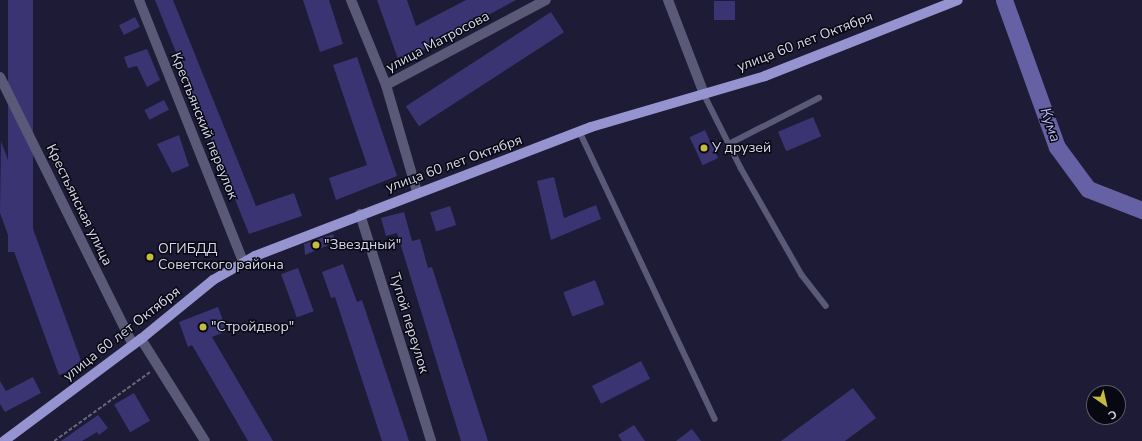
<!DOCTYPE html>
<meta charset="utf-8">
<style>
body{margin:0}
#map{position:relative;width:1142px;height:441px;overflow:hidden;background:#1d1b35;font-family:"Nunito Sans",sans-serif}
div>[style]{position:absolute}
.river>*{height:17px;margin:-8.5px;padding:0 8.5px;transform-origin:8.5px;border-radius:8.5px;background:#6561a4}
.building>*{inset:0;background:#3b3473;transform-origin:0 0}
.path>*{height:1.5px;margin-top:-0.75px;transform-origin:0;background:repeating-linear-gradient(90deg,#67667d 0 4px,transparent 0 6px)}
.lane>*{height:5.5px;margin:-2.75px;padding:0 2.75px;transform-origin:2.75px;border-radius:2.75px;background:#5a5977}
.street>*{height:10px;margin:-5px;padding:0 5px;transform-origin:5px;border-radius:5px;background:#5a5977}
.primary>*{height:10px;margin:-5px;padding:0 5px;transform-origin:5px;border-radius:5px;background:#9593d0}
.dots>*{width:11px;height:11px;translate:-50% -50%;box-sizing:border-box;border:2px solid #080813;border-radius:50%}
span{translate:-50% -50%;white-space:nowrap;text-align:center;line-height:1.15;-webkit-text-stroke:3px #080813;paint-order:stroke}
.street-label{font-size:14px;color:#d7d8ea}
.poi-label{font-size:14px;color:#d7d8ea}
.left{translate:0 -50%;text-align:left}
.water-label{font-size:15px;color:#b9b8f1;font-style:italic}
.north{position:absolute;left:1086px;top:385px;width:40px;height:40px;box-sizing:border-box;background:#080813;border:1px solid #5b5b69;border-radius:50%;rotate:146deg;font-size:11px;font-weight:700;line-height:16px;text-align:center;color:#d7d8ea}
.north::after{content:'';display:block;margin:auto;width:14px;height:18px;background:#c5bc3d;clip-path:polygon(50% 0,100% 100%,50% 72%,0 100%)}
</style>
<div id="map">
<div class="river">
<div style="left:1004px;top:0;width:156px;rotate:70.2deg"></div>
<div style="left:1057px;top:147px;width:52px;rotate:53.6deg"></div>
<div style="left:1088px;top:189px;width:58px;rotate:21.3deg"></div>
</div>
<div class="building">
<div style="left:8px;top:0;width:25px;height:252px"></div>
<div style="clip-path:polygon(155px 0,173px 0,256px 206px,294px 193px,302px 216px,249px 234px)"></div>
<div style="clip-path:polygon(303px 0,329px 0,343px 44px,320px 52px)"></div>
<div style="clip-path:polygon(377px 0,407px 0,416px 26px,466px 0,516px 0,425px 49px,398px 59px)"></div>
<div style="left:714px;top:1px;width:21px;height:19px"></div>
<div style="left:551px;top:12px;width:24px;height:173px;rotate:57deg"></div>
<div style="left:135px;top:17px;width:11px;height:18px;rotate:63deg"></div>
<div style="clip-path:polygon(147px 49px,160px 80px,147px 87px,137px 66px,128px 68px,124px 57px)"></div>
<div style="clip-path:polygon(357px 57px,397px 176px,336px 200px,329px 178px,367px 165px,333px 65px)"></div>
<div style="left:164px;top:100px;width:11px;height:22px;rotate:63deg"></div>
<div style="left:813px;top:117px;width:21px;height:38px;rotate:67deg"></div>
<div style="left:705px;top:130px;width:31px;height:17px;rotate:65deg"></div>
<div style="clip-path:polygon(179px 135px,189px 166px,172px 173px,157px 144px)"></div>
<div style="clip-path:polygon(1px 141px,83px 366px,59px 375px,0 213px)"></div>
<div style="clip-path:polygon(554px 177px,564px 218px,596px 205px,601px 219px,551px 240px,537px 181px)"></div>
<div style="left:450px;top:206px;width:20px;height:21px;rotate:72deg"></div>
<div style="clip-path:polygon(404px 212px,412px 241px,420px 239px,428px 268px,432px 267px,488px 441px,461px 441px,397px 233px,386px 236px,381px 218px)"></div>
<div style="clip-path:polygon(333px 234px,336px 242px,305px 255px,304px 244px)"></div>
<div style="clip-path:polygon(343px 264px,357px 302px,362px 300px,409px 441px,382px 441px,335px 297px,331px 298px,322px 272px)"></div>
<div style="left:298px;top:268px;width:46px;height:18px;rotate:70deg"></div>
<div style="left:595px;top:280px;width:26px;height:34px;rotate:69deg"></div>
<div style="clip-path:polygon(218px 307px,227px 331px,212px 337px,273px 441px,248px 441px,192px 345px,188px 347px,179px 322px)"></div>
<div style="left:641px;top:361px;width:20px;height:55px;rotate:63deg"></div>
<div style="clip-path:polygon(33px 377px,41px 393px,5px 412px,0 404px,0 381px,6px 391px)"></div>
<div style="clip-path:polygon(853px 388px,876px 418px,845px 441px,781px 441px)"></div>
<div style="left:134px;top:393px;width:32px;height:23px;rotate:60deg"></div>
<div style="clip-path:polygon(98px 415px,108px 428px,99px 435px,97px 432px,82px 441px,61px 441px)"></div>
<div style="clip-path:polygon(634px 425px,645px 441px,622px 441px,618px 435px)"></div>
<div style="clip-path:polygon(692px 429px,701px 441px,676px 441px)"></div>
</div>
<div class="path">
<div style="left:54px;top:441px;width:118px;rotate:-35.7deg"></div>
</div>
<div class="lane">
<div style="left:704px;top:94px;width:83px;rotate:63.4deg"></div>
<div style="left:741px;top:168px;width:123px;rotate:60.3deg"></div>
<div style="left:802px;top:275px;width:39px;rotate:52deg"></div>
<div style="left:580px;top:132px;width:317px;rotate:64.8deg"></div>
<div style="left:729px;top:144px;width:101px;rotate:-27.1deg"></div>
</div>
<div class="street">
<div style="left:139px;top:0;width:282px;rotate:68.3deg"></div>
<div style="left:351px;top:0;width:92px;rotate:67.6deg"></div>
<div style="left:386px;top:85px;width:111px;rotate:73.8deg"></div>
<div style="left:668px;top:0;width:101px;rotate:69deg"></div>
<div style="left:0;top:77px;width:299px;rotate:63.6deg"></div>
<div style="left:386px;top:85px;width:181px;rotate:-28deg"></div>
<div style="left:360px;top:214px;width:238px;rotate:72.6deg"></div>
<div style="left:141px;top:339px;width:120px;rotate:57.9deg"></div>
</div>
<div class="primary">
<div style="left:4px;top:441px;width:171px;rotate:-36.7deg"></div>
<div style="left:141px;top:339px;width:93px;rotate:-39.3deg"></div>
<div style="left:213px;top:280px;width:48px;rotate:-29.7deg"></div>
<div style="left:255px;top:256px;width:360px;rotate:-21deg"></div>
<div style="left:591px;top:127px;width:181px;rotate:-16.3deg"></div>
<div style="left:765px;top:76px;width:207px;rotate:-21.5deg"></div>
</div>
<div class="dots">
<div style="left:704px;top:148px;background:#c5bc3d"></div>
<div style="left:316px;top:245px;background:#c5bc3d"></div>
<div style="left:150px;top:257px;background:#c5bc3d"></div>
<div style="left:203px;top:327px;background:#c5bc3d"></div>
</div>
<div class="street-label">
<span style="left:438px;top:42px;rotate:-28deg">улица Матросова</span>
<span style="left:805px;top:42px;rotate:-21deg">улица 60 лет Октября</span>
<span style="left:204px;top:126px;rotate:68deg">Крестьянский переулок</span>
<span style="left:454px;top:164px;rotate:-20deg">улица 60 лет Октября</span>
<span style="left:79px;top:205px;rotate:64deg">Крестьянская улица</span>
<span style="left:409px;top:323px;rotate:73deg">Тупой переулок</span>
<span style="left:122px;top:334px;rotate:-38deg">улица 60 лет Октября</span>
</div>
<div class="poi-label">
<span class="left" style="left:712px;top:148px">У друзей</span>
<span class="left" style="left:324px;top:245px">"Звездный"</span>
<span class="left" style="left:158px;top:257px">ОГИБДД<br>Советского района</span>
<span class="left" style="left:211px;top:327px">"Стройдвор"</span>
</div>
<div class="water-label">
<span style="left:1050px;top:125px;rotate:71deg">Кума</span>
</div>
<div class="north">С</div>
</div>
